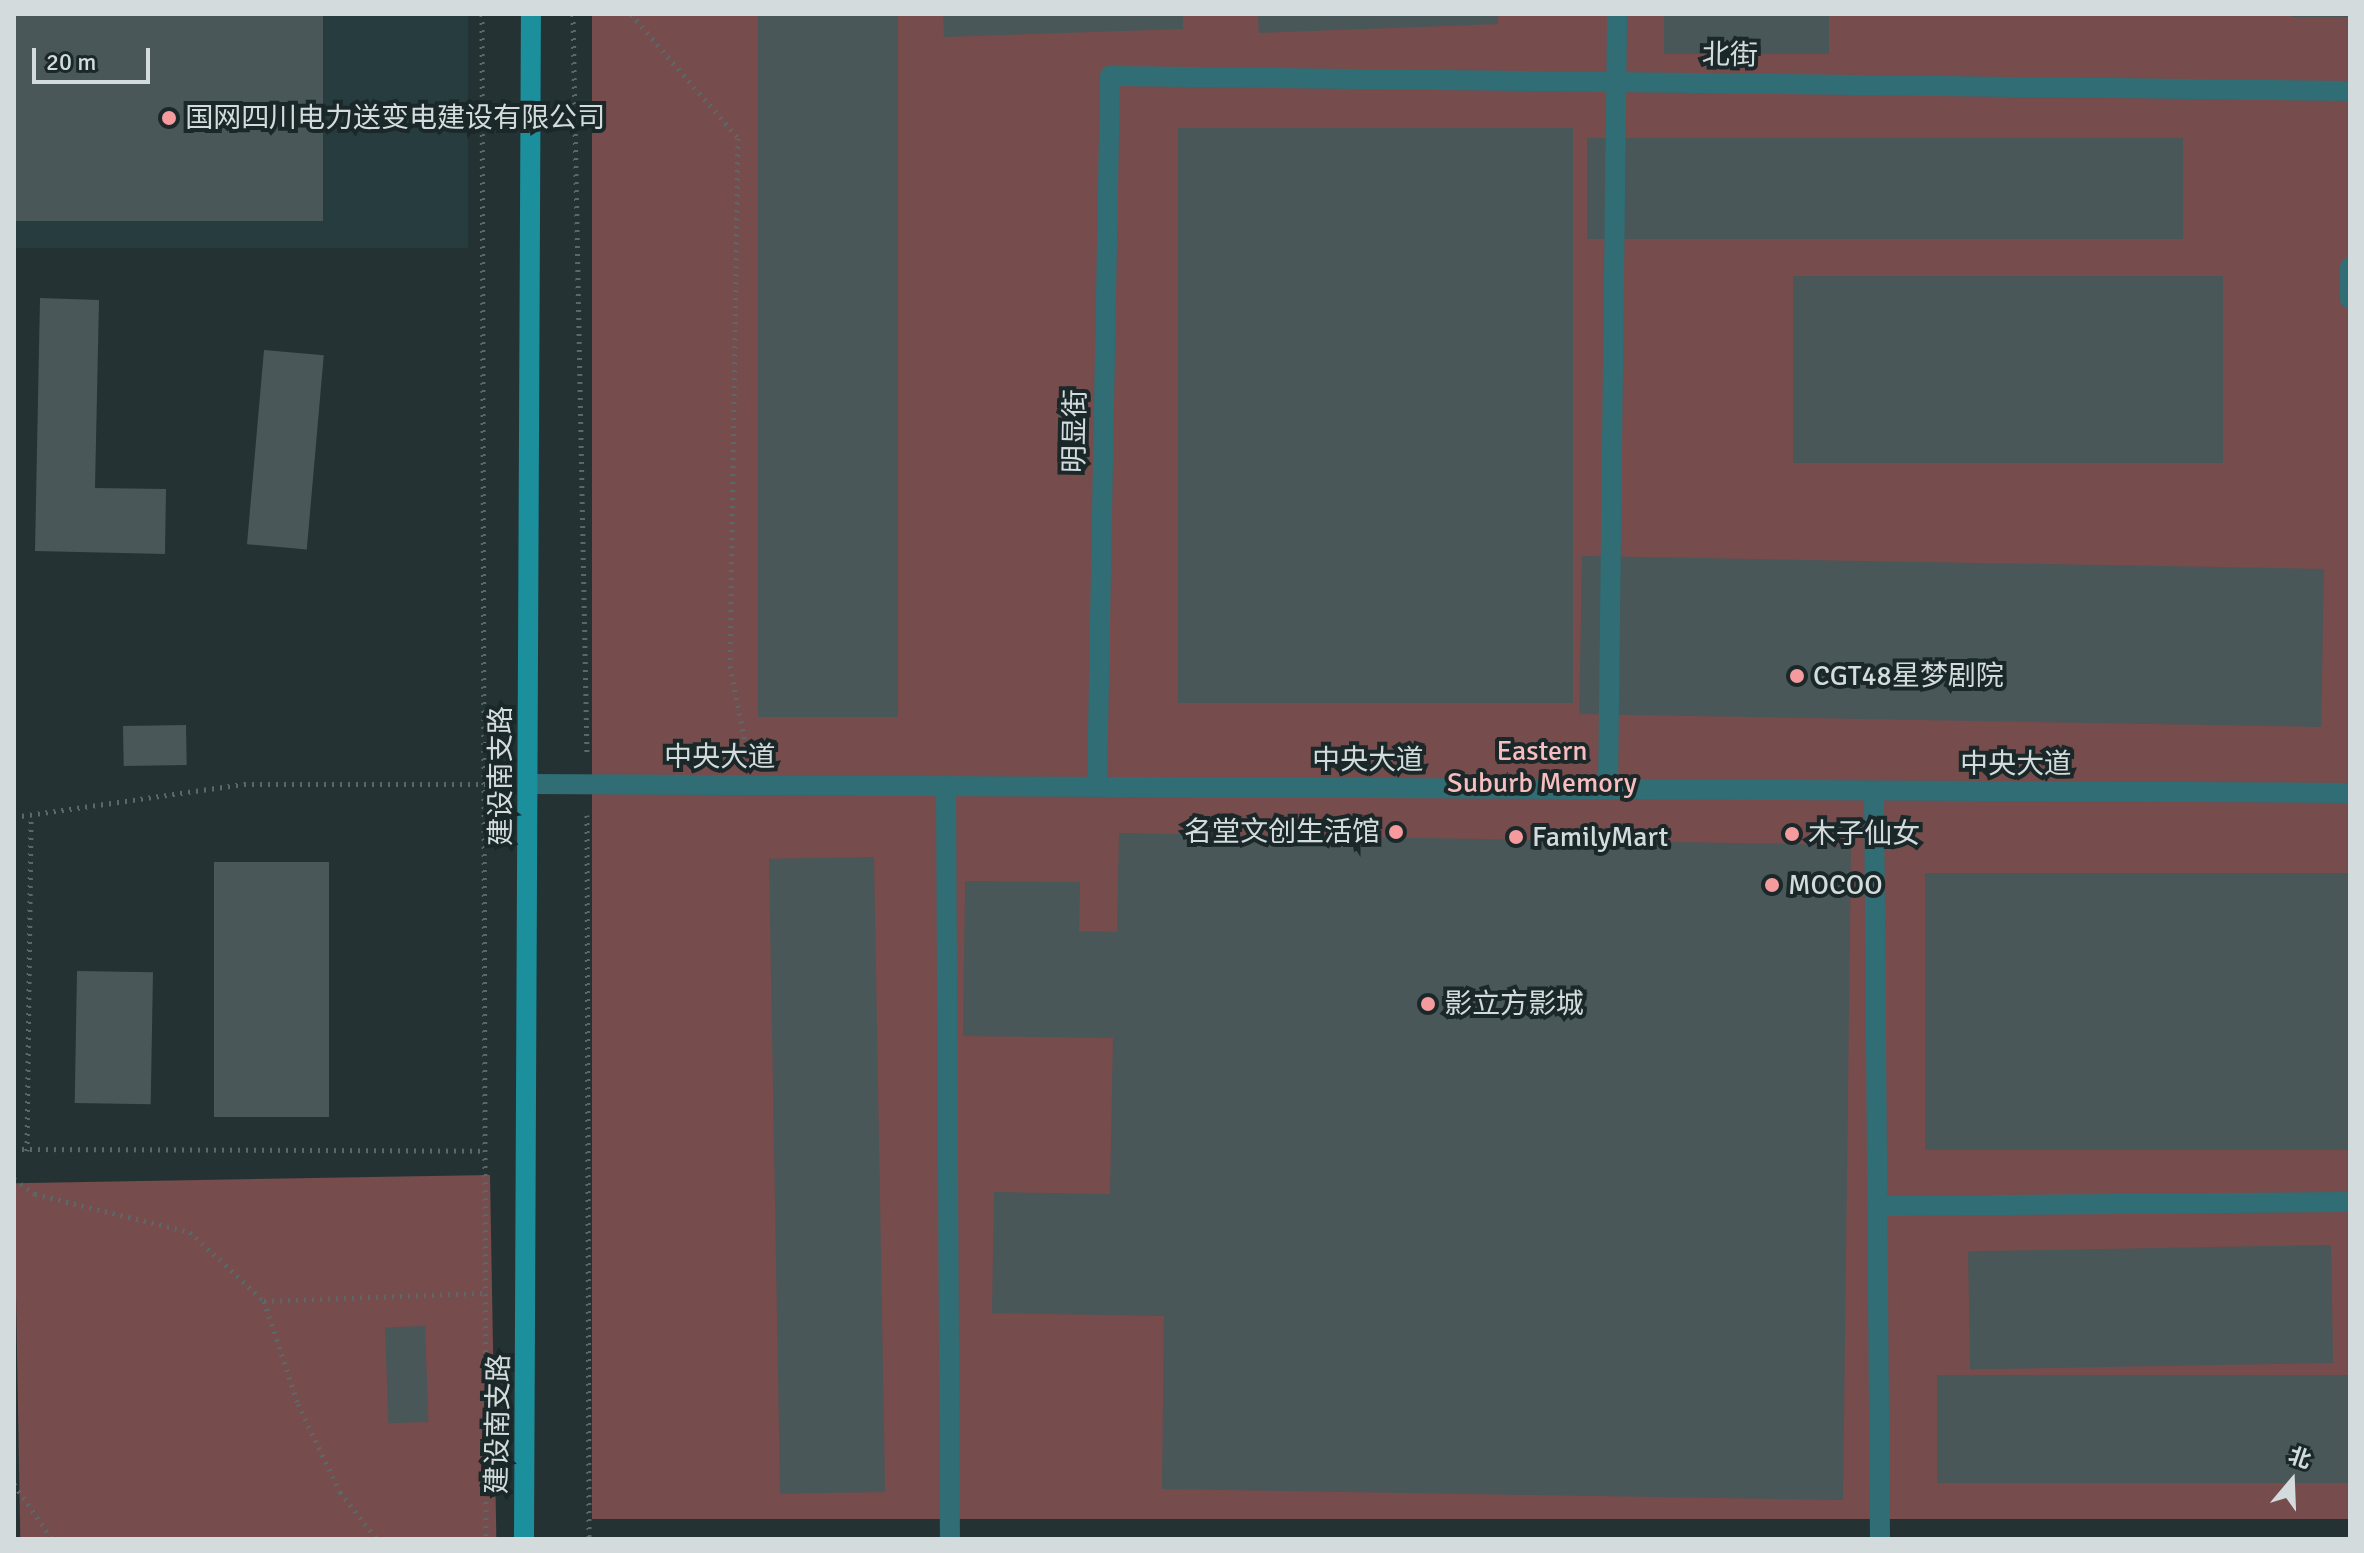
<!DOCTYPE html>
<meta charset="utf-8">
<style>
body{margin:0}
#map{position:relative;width:2364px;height:1553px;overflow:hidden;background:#253233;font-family:Signika,"Noto Sans SC",sans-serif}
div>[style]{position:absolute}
.built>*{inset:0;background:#273c3f;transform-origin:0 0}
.green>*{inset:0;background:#764c4d;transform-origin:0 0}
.building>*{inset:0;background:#495758;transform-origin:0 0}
.path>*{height:5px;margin-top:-2.5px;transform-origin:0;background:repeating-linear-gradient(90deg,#5c6768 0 2px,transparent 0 8px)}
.street>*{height:20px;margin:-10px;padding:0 10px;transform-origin:10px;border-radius:10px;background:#306d75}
.secondary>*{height:20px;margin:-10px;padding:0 10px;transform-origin:10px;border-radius:10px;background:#1c8f9c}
.dots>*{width:22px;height:22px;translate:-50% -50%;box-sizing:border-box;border:4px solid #1b2829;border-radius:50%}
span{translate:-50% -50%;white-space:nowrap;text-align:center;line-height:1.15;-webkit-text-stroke:8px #1b2829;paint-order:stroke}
.street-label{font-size:28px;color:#d3dbdc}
.poi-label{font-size:28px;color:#d3dbdc}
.left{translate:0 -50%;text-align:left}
.right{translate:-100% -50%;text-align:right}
.park-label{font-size:28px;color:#f8bebf}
.frame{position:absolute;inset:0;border:16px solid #d3dbdc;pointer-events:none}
.north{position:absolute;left:2252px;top:1441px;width:80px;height:80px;-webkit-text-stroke:6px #1b2829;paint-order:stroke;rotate:19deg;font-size:22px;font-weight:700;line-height:32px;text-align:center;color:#d3dbdc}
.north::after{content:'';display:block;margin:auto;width:28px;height:36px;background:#d3dbdc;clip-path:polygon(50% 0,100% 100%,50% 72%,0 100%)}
.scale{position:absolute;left:32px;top:48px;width:118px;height:36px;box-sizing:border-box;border:4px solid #d3dbdc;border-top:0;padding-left:10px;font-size:24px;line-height:28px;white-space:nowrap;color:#d3dbdc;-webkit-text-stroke:6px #1b2829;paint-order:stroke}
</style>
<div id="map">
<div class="built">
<div style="left:14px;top:14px;width:454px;height:234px"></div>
</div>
<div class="green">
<div style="left:592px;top:14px;width:1758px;height:1505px"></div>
<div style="left:490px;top:1175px;width:364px;height:476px;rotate:89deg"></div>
</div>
<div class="building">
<div style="left:14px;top:14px;width:309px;height:207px"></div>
<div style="left:758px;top:14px;width:140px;height:703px"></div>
<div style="clip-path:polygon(943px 14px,1183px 14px,1183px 29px,944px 37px)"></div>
<div style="clip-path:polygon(1258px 14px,1498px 14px,1498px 24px,1259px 33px)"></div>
<div style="left:1664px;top:14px;width:165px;height:40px"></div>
<div style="left:2292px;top:14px;width:58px;height:3px"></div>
<div style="left:1178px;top:128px;width:395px;height:575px"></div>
<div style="left:1587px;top:138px;width:596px;height:101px"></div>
<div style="left:2223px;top:276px;width:187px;height:430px;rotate:90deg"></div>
<div style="clip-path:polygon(40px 298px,99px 300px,95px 488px,166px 489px,165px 554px,35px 551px)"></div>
<div style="left:264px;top:350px;width:60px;height:195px;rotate:5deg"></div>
<div style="left:1582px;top:556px;width:742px;height:158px;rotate:1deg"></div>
<div style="left:186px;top:725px;width:40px;height:63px;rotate:89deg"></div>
<div style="clip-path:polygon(1119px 833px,1851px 845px,1843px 1500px,1162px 1489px,1164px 1316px,992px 1313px,994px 1192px,1110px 1194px,1113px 1038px,963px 1036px,965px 881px,1080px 882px,1079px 931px,1117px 932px)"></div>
<div style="left:874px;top:857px;width:635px;height:105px;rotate:89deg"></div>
<div style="left:214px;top:862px;width:115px;height:255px"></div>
<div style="left:1925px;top:873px;width:425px;height:277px"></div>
<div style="left:77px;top:971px;width:76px;height:132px;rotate:1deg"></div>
<div style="left:2331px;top:1245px;width:118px;height:363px;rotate:89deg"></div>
<div style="left:425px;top:1326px;width:96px;height:40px;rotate:88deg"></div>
<div style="left:2350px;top:1375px;width:108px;height:413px;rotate:90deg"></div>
</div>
<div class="path">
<div style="left:482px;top:14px;width:1525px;rotate:89.85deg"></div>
<div style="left:573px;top:14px;width:743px;rotate:88.92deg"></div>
<div style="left:631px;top:14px;width:164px;rotate:49.2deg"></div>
<div style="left:738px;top:138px;width:528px;rotate:90.87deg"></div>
<div style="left:730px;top:666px;width:92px;rotate:78.7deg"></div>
<div style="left:587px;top:815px;width:724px;rotate:89.84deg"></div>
<div style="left:14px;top:817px;width:232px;rotate:-8.2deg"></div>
<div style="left:244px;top:784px;width:256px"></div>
<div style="left:14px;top:1149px;width:469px;rotate:0.2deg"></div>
<div style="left:27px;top:1151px;width:335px;rotate:-89.3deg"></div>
<div style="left:14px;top:1179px;width:26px;rotate:36deg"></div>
<div style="left:35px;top:1194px;width:160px;rotate:13.8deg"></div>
<div style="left:190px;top:1232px;width:101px;rotate:43deg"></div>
<div style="left:264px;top:1301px;width:108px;rotate:71.7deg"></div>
<div style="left:298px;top:1404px;width:98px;rotate:64.5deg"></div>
<div style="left:340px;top:1492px;width:60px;rotate:51.8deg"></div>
<div style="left:264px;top:1301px;width:220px;rotate:-2.1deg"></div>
<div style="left:14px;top:1484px;width:67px;rotate:55.4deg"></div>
</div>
<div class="street">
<div style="left:2350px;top:267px;width:32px;rotate:90deg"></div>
<div style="left:529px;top:784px;width:1821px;rotate:0.28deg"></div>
<div style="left:946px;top:786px;width:753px;rotate:89.7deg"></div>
<div style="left:1097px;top:787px;width:711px;rotate:-88.95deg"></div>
<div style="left:1110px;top:76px;width:1240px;rotate:0.69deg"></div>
<div style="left:1608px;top:789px;width:775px;rotate:-89.33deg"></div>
<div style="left:1874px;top:791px;width:748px;rotate:89.54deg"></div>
<div style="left:1878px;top:1206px;width:472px;rotate:-0.5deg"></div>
</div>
<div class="secondary">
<div style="left:524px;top:1539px;width:1525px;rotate:-89.74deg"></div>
</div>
<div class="dots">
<div style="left:169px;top:118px;background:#f59b9e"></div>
<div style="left:1797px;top:676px;background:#f59b9e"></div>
<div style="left:1396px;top:832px;background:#f59b9e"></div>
<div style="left:1792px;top:834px;background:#f59b9e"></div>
<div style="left:1516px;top:837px;background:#f59b9e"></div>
<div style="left:1772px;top:885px;background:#f59b9e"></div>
<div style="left:1428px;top:1004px;background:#f59b9e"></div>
</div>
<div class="street-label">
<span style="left:1730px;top:55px;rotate:1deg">北街</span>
<span style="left:1075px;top:431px;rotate:-89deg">明显街</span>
<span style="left:720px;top:757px">中央大道</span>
<span style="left:1368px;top:760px">中央大道</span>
<span style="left:2016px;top:764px">中央大道</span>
<span style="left:501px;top:776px;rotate:-90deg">建设南支路</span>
<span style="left:498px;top:1424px;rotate:-89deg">建设南支路</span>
</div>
<div class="poi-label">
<span class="left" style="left:185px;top:118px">国网四川电力送变电建设有限公司</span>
<span class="left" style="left:1813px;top:676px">CGT48星梦剧院</span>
<span class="right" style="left:1380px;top:832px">名堂文创生活馆</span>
<span class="left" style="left:1808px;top:834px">木子仙女</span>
<span class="left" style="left:1532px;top:837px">FamilyMart</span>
<span class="left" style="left:1788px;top:885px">MOCOO</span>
<span class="left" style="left:1444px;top:1004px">影立方影城</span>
</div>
<div class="park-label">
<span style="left:1542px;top:767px">Eastern<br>Suburb Memory</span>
</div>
<div class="frame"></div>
<div class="north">北</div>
<div class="scale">20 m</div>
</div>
